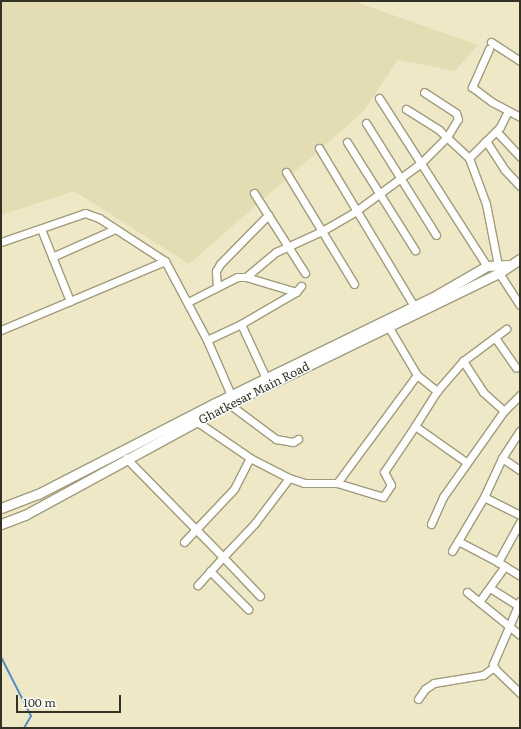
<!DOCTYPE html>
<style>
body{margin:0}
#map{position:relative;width:521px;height:729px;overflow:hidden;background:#eee8c6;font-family:Literata,serif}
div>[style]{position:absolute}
.built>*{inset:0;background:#e4ddb4}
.stream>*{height:2px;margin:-1px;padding:0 1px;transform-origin:1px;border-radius:1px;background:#578dc5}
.roads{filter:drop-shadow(1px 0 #a19b7c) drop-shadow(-1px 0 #a19b7c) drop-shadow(0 1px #a19b7c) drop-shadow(0 -1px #a19b7c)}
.minor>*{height:7px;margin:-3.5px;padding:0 3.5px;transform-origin:3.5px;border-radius:3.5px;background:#fff}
.major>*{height:9px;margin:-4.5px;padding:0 4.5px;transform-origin:4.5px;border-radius:4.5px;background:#fff}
span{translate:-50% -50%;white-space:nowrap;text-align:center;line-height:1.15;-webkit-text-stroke:3px #fff;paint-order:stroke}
.street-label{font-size:12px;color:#343225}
.frame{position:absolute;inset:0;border:2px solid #343225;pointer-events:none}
.scale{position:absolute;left:16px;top:695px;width:105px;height:18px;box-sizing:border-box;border:2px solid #343225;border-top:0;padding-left:5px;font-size:12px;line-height:14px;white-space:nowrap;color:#343225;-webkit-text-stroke:3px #fff;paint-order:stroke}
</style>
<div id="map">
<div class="built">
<div style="clip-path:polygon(1px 1px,353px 1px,478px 45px,455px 71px,398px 60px,362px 113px,189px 264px,74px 191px,1px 215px)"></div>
</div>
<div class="stream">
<div style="left:1px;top:657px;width:66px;rotate:63deg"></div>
<div style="left:31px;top:716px;width:14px;rotate:120deg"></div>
</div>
<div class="roads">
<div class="minor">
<div style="left:491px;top:42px;width:35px;rotate:33deg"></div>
<div style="left:489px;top:49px;width:42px;rotate:114.1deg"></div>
<div style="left:472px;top:87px;width:25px;rotate:37deg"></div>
<div style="left:492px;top:102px;width:32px;rotate:28deg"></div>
<div style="left:379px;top:98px;width:200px;rotate:57.3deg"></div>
<div style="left:406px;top:109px;width:39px;rotate:32deg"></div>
<div style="left:439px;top:130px;width:41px;rotate:43deg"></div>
<div style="left:469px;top:158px;width:49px;rotate:69.7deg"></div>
<div style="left:486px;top:204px;width:62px;rotate:78.9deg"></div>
<div style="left:508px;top:111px;width:18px;rotate:117deg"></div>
<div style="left:500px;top:127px;width:20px;rotate:135deg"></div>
<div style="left:486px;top:141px;width:33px;rotate:57deg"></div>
<div style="left:504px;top:169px;width:23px;rotate:47deg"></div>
<div style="left:366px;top:123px;width:132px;rotate:58deg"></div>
<div style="left:497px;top:132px;width:34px;rotate:47deg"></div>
<div style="left:347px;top:142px;width:128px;rotate:57.8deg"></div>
<div style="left:319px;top:148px;width:184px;rotate:59deg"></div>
<div style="left:469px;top:158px;width:24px;rotate:-45deg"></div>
<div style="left:286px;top:172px;width:131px;rotate:58.7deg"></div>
<div style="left:254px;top:193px;width:95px;rotate:57.5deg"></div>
<div style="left:41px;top:229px;width:78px;rotate:68.1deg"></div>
<div style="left:1px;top:242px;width:89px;rotate:-19deg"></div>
<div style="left:85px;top:213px;width:15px;rotate:20deg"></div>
<div style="left:99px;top:218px;width:79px;rotate:33.1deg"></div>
<div style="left:165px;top:261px;width:89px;rotate:62deg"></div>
<div style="left:207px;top:340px;width:60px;rotate:66.4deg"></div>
<div style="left:52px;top:257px;width:69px;rotate:-24deg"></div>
<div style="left:499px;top:273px;width:38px;rotate:57deg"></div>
<div style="left:246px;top:277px;width:52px;rotate:16.7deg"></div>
<div style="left:217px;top:287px;width:16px;rotate:-94deg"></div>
<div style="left:216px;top:271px;width:8px;rotate:-60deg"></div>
<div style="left:220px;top:264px;width:69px;rotate:-45.6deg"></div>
<div style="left:188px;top:302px;width:55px;rotate:-27deg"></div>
<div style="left:237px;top:277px;width:9px"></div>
<div style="left:246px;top:277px;width:39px;rotate:-40deg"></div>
<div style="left:276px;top:252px;width:51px;rotate:-24.5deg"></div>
<div style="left:322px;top:231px;width:39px;rotate:-30deg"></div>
<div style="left:356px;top:211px;width:81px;rotate:-36.4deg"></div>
<div style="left:421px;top:163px;width:37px;rotate:-45deg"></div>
<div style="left:447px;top:137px;width:21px;rotate:-59deg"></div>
<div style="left:458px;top:119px;width:6px;rotate:-108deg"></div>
<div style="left:456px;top:113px;width:38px;rotate:-147deg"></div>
<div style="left:241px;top:324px;width:60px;rotate:65.2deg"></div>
<div style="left:388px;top:326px;width:57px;rotate:59.4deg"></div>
<div style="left:417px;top:375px;width:26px;rotate:39deg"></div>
<div style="left:437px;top:391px;width:40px;rotate:-49deg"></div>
<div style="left:463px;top:361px;width:54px;rotate:-36.7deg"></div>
<div style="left:1px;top:330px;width:178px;rotate:-22.8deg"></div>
<div style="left:496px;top:339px;width:35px;rotate:55deg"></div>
<div style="left:207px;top:340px;width:38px;rotate:-25deg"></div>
<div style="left:241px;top:324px;width:64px;rotate:-30.2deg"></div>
<div style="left:296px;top:292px;width:8px;rotate:-50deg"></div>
<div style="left:463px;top:361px;width:37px;rotate:57deg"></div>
<div style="left:483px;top:392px;width:28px;rotate:42deg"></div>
<div style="left:504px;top:411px;width:23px;rotate:-45deg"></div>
<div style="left:437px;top:391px;width:41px;rotate:122.2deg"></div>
<div style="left:415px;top:426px;width:62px;rotate:35.2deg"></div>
<div style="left:229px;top:404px;width:59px;rotate:36.7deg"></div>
<div style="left:276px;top:439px;width:17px;rotate:10deg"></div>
<div style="left:293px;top:442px;width:6px;rotate:-31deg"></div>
<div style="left:196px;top:421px;width:65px;rotate:34.4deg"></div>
<div style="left:250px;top:458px;width:44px;rotate:27.1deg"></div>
<div style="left:289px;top:478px;width:16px;rotate:18deg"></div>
<div style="left:304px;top:483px;width:33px"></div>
<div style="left:337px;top:483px;width:48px;rotate:16.9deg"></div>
<div style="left:383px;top:497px;width:14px;rotate:-56deg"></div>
<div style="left:391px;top:485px;width:15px;rotate:-118deg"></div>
<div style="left:384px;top:472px;width:55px;rotate:-56deg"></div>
<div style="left:126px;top:458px;width:139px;rotate:45.6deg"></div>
<div style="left:223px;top:557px;width:38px;rotate:132deg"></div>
<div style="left:502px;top:458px;width:22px;rotate:34deg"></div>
<div style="left:337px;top:483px;width:134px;rotate:-53.5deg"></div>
<div style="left:484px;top:497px;width:40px;rotate:26.6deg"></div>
<div style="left:520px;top:522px;width:46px;rotate:118.8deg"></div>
<div style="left:498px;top:562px;width:26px;rotate:32deg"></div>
<div style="left:431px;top:524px;width:30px;rotate:-66deg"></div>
<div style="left:443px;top:497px;width:105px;rotate:-54.7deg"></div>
<div style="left:458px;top:541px;width:45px;rotate:27.7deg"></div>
<div style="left:184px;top:542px;width:73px;rotate:-46.7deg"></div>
<div style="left:234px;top:489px;width:35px;rotate:-63deg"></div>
<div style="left:452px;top:551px;width:63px;rotate:-59.3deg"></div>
<div style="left:484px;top:497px;width:43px;rotate:-65.2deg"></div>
<div style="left:502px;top:458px;width:33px;rotate:-57deg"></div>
<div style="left:210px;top:571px;width:54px;rotate:45deg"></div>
<div style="left:490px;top:588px;width:32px;rotate:32deg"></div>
<div style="left:467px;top:592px;width:68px;rotate:39.1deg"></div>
<div style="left:260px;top:596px;width:54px;rotate:-133.5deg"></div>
<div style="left:223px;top:557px;width:47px;rotate:-46.7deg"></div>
<div style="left:255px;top:523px;width:56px;rotate:-52.9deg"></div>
<div style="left:520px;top:601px;width:69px;rotate:113.2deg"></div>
<div style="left:493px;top:664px;width:5px;rotate:68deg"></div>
<div style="left:495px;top:669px;width:35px;rotate:44deg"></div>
<div style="left:479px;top:602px;width:44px;rotate:-54.2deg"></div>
<div style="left:418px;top:699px;width:12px;rotate:-55deg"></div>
<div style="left:425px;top:689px;width:11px;rotate:-34deg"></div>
<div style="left:434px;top:683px;width:50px;rotate:-9.3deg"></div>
<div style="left:483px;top:675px;width:14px;rotate:-36deg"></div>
</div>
<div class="major">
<div style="left:1px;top:508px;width:40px;rotate:-21deg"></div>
<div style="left:38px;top:494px;width:199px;rotate:-27.2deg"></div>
<div style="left:215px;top:403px;width:247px;rotate:-25.9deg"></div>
<div style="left:437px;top:295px;width:58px;rotate:-30.1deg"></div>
<div style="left:487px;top:266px;width:21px;rotate:-3deg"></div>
<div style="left:1px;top:524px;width:26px;rotate:-21deg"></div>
<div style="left:25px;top:515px;width:232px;rotate:-28.6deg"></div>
<div style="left:229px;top:404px;width:300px;rotate:-25.9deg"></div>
<div style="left:499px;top:273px;width:25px;rotate:-34deg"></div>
</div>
</div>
<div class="street-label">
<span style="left:254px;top:393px;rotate:-27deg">Ghatkesar Main Road</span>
</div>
<div class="frame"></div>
<div class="scale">100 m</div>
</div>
